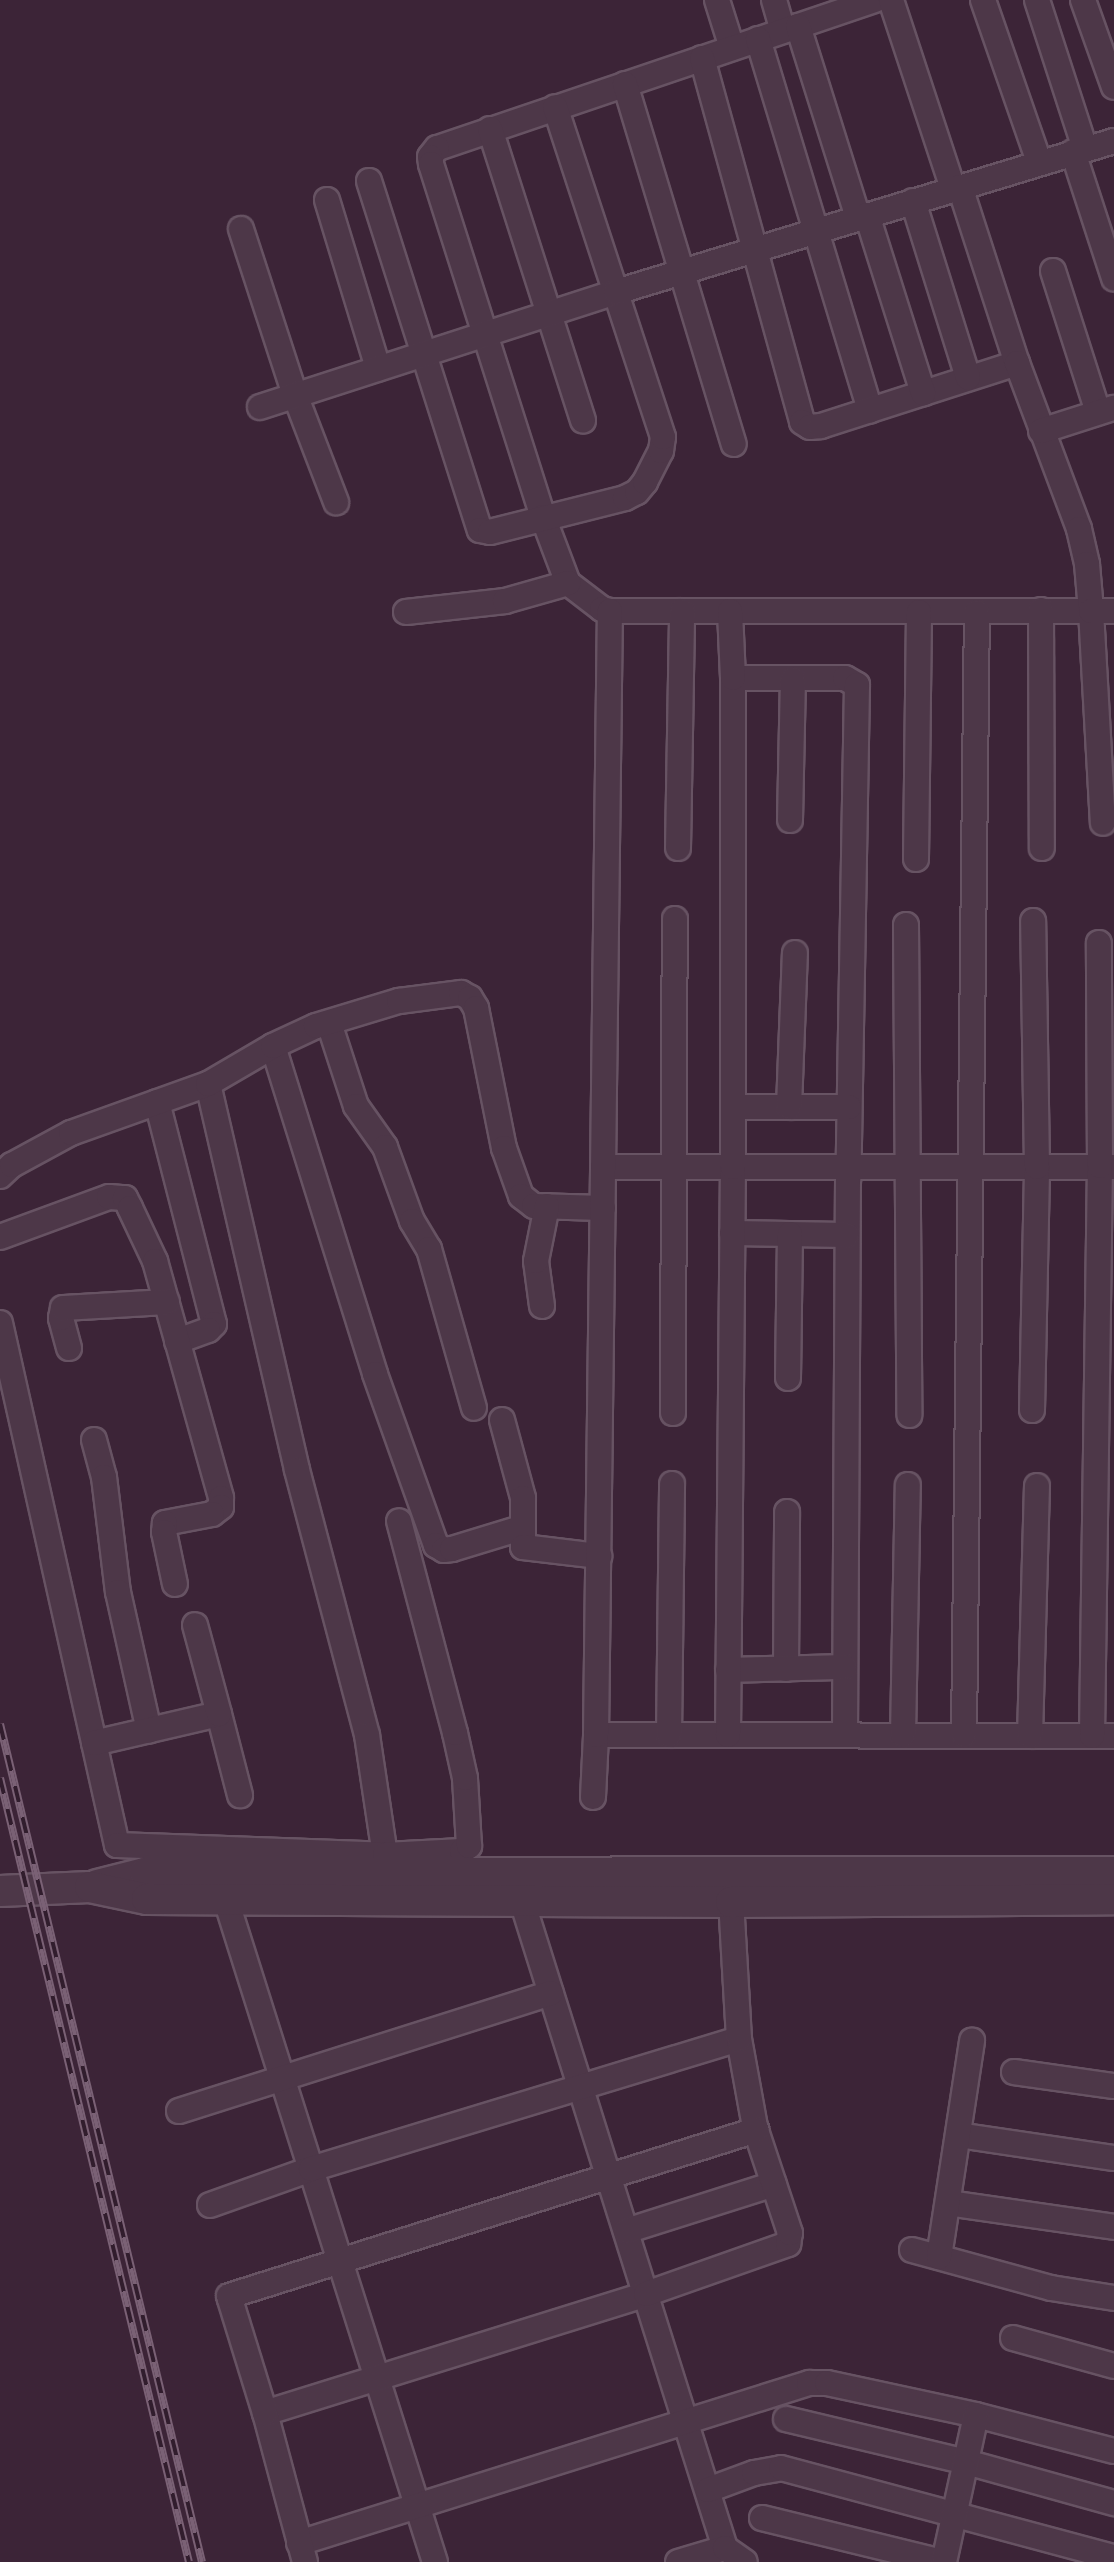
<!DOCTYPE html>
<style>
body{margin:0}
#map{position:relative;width:1114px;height:2562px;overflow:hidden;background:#3c2437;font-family:Cabin,sans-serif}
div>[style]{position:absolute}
.roads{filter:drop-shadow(2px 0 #675363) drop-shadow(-2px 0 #675363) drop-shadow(0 2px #675363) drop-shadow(0 -2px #675363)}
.minor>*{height:24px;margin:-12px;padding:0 12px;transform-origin:12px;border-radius:12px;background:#4d3748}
.tertiary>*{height:30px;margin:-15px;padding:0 15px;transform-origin:15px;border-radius:15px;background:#4d3748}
.rail>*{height:8px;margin-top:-4px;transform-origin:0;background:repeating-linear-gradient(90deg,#311d2d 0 16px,#7a6175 0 32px);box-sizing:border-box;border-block:2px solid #7a6175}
span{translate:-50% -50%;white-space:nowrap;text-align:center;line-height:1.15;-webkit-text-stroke:5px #311d2d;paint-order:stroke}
</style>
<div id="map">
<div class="roads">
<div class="minor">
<div style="left:717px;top:0;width:50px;rotate:72.6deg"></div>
<div style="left:774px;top:0;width:32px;rotate:74deg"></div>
<div style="left:875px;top:0;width:462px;rotate:161.3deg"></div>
<div style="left:437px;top:148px;width:11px;rotate:128deg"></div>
<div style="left:430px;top:157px;width:7px;rotate:82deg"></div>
<div style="left:431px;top:164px;width:370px;rotate:72.4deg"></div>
<div style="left:543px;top:517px;width:71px;rotate:69.3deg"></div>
<div style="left:568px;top:583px;width:43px;rotate:37.4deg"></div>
<div style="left:602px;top:609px;width:8px;rotate:14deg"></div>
<div style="left:610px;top:611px;width:481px"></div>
<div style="left:1091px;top:611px;width:212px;rotate:86.8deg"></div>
<div style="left:891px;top:0;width:199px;rotate:71.8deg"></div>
<div style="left:983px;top:0;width:171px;rotate:70.9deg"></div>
<div style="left:1037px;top:0;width:157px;rotate:72.1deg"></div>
<div style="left:1083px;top:0;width:92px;rotate:70.4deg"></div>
<div style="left:798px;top:26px;width:201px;rotate:72.6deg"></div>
<div style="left:758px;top:39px;width:388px;rotate:73.2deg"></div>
<div style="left:702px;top:58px;width:377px;rotate:74.6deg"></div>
<div style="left:802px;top:422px;width:9px;rotate:32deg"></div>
<div style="left:810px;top:427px;width:11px;rotate:-5deg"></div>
<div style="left:821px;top:426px;width:206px;rotate:-17.8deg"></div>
<div style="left:625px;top:84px;width:376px;rotate:73.2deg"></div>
<div style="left:490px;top:129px;width:306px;rotate:72.3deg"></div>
<div style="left:1073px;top:152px;width:133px;rotate:72deg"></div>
<div style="left:369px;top:181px;width:366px;rotate:72.4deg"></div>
<div style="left:480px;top:530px;width:10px;rotate:11deg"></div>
<div style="left:490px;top:532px;width:139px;rotate:-14.1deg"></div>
<div style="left:625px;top:498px;width:13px;rotate:-27deg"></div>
<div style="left:637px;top:492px;width:13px;rotate:-51deg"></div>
<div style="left:645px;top:482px;width:35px;rotate:-63deg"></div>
<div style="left:661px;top:451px;width:14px;rotate:-82deg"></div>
<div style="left:663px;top:437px;width:347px;rotate:-108.1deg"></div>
<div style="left:960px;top:187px;width:185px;rotate:72.1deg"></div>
<div style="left:1017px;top:363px;width:177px;rotate:69.5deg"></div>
<div style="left:1079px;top:529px;width:36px;rotate:77deg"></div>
<div style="left:1087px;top:564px;width:47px;rotate:85.1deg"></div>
<div style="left:1091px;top:611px;width:23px"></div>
<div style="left:327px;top:200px;width:176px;rotate:73.1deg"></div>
<div style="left:913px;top:201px;width:185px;rotate:72.7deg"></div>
<div style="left:867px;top:215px;width:187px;rotate:72.5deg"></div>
<div style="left:241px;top:229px;width:175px;rotate:72deg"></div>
<div style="left:295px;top:395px;width:115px;rotate:69deg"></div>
<div style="left:1053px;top:271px;width:148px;rotate:72.3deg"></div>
<div style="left:260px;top:407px;width:374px;rotate:-17.9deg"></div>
<div style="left:616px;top:292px;width:520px;rotate:-16.87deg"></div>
<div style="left:1041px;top:431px;width:76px;rotate:-17.7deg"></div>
<div style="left:1041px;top:610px;width:238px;rotate:89.8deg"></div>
<div style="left:406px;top:612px;width:100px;rotate:-6.3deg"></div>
<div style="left:505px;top:601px;width:66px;rotate:-15.9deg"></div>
<div style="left:733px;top:678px;width:112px"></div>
<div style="left:845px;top:678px;width:14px;rotate:30deg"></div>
<div style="left:857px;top:685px;width:494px;rotate:91deg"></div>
<div style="left:848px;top:1179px;width:556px;rotate:90.31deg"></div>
<div style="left:790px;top:820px;width:141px;rotate:-88.8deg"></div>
<div style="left:678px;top:848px;width:237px;rotate:-89deg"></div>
<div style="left:916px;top:859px;width:247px;rotate:-89.3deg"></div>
<div style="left:906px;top:925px;width:490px;rotate:89.6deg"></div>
<div style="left:329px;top:1023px;width:87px;rotate:72deg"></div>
<div style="left:356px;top:1106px;width:50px;rotate:54.7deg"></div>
<div style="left:385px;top:1147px;width:79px;rotate:70deg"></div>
<div style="left:412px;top:1221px;width:33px;rotate:59deg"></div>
<div style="left:429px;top:1249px;width:165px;rotate:74.2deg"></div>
<div style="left:273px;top:1046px;width:343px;rotate:72.7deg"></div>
<div style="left:375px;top:1374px;width:182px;rotate:70.4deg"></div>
<div style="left:436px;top:1545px;width:9px;rotate:32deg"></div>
<div style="left:444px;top:1550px;width:8px;rotate:-7deg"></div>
<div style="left:452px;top:1549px;width:72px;rotate:-16.9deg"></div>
<div style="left:208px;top:1084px;width:396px;rotate:77deg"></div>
<div style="left:297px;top:1470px;width:274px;rotate:75.2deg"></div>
<div style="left:367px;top:1735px;width:121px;rotate:81.5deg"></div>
<div style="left:157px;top:1102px;width:229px;rotate:75.6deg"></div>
<div style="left:214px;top:1324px;width:8px;rotate:135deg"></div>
<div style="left:208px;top:1330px;width:33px;rotate:160deg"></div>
<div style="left:733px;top:1107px;width:116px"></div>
<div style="left:789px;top:1107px;width:154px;rotate:-87.8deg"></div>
<div style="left:603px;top:1167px;width:511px"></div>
<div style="left:0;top:1176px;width:16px;rotate:-43deg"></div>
<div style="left:12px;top:1165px;width:67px;rotate:-28.5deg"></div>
<div style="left:71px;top:1133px;width:145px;rotate:-19.7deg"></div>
<div style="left:208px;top:1084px;width:75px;rotate:-30.3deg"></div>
<div style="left:273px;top:1046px;width:47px;rotate:-24.9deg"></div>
<div style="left:316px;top:1026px;width:87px;rotate:-16.8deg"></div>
<div style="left:399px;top:1001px;width:63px;rotate:-7.4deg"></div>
<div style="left:461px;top:993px;width:10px;rotate:29deg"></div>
<div style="left:470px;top:998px;width:12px;rotate:59deg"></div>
<div style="left:476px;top:1008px;width:143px;rotate:78.7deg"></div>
<div style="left:504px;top:1148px;width:51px;rotate:70.5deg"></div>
<div style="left:521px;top:1196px;width:16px;rotate:38deg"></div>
<div style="left:534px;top:1206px;width:69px;rotate:1.7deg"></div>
<div style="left:732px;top:1233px;width:115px;rotate:1deg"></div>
<div style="left:0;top:1237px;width:116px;rotate:-20.2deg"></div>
<div style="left:109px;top:1197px;width:16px;rotate:4deg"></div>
<div style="left:125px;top:1198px;width:11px;rotate:63deg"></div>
<div style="left:130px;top:1208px;width:59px;rotate:64.7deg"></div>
<div style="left:155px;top:1261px;width:246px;rotate:74.4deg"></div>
<div style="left:221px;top:1498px;width:9px;rotate:90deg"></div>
<div style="left:221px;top:1507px;width:11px;rotate:142deg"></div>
<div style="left:212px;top:1514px;width:48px;rotate:169.2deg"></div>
<div style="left:165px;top:1523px;width:9px;rotate:96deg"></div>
<div style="left:164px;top:1532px;width:53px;rotate:78.1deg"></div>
<div style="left:542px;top:1306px;width:45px;rotate:-97.6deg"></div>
<div style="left:536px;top:1261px;width:56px;rotate:-78.7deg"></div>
<div style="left:0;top:1323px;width:535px;rotate:77.37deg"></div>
<div style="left:117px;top:1845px;width:268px;rotate:2.1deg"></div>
<div style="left:385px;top:1855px;width:77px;rotate:-3deg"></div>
<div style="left:462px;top:1851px;width:9px;rotate:-36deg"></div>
<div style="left:469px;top:1846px;width:68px;rotate:-93.4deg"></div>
<div style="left:465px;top:1778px;width:46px;rotate:-102.5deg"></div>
<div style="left:455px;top:1733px;width:219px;rotate:-104.8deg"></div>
<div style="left:69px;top:1348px;width:31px;rotate:-105deg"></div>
<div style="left:61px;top:1318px;width:10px;rotate:-79deg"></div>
<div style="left:63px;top:1308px;width:104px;rotate:-3.3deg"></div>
<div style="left:788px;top:1378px;width:144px;rotate:-89.2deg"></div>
<div style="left:1032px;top:1410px;width:243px;rotate:-88.8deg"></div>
<div style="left:1037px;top:1167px;width:246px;rotate:-90.9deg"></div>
<div style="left:673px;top:1413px;width:494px;rotate:-89.8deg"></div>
<div style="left:502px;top:1420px;width:81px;rotate:74.9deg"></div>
<div style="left:523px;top:1498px;width:49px;rotate:90deg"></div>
<div style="left:523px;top:1547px;width:77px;rotate:6.8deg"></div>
<div style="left:94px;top:1440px;width:38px;rotate:75deg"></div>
<div style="left:104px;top:1477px;width:116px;rotate:83.1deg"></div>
<div style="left:118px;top:1592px;width:142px;rotate:77.4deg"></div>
<div style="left:786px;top:1669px;width:157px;rotate:-89.6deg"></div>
<div style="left:728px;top:1670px;width:117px;rotate:-1.5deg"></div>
<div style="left:219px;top:1714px;width:84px;rotate:75.5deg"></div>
<div style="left:596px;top:1735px;width:518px;rotate:0.11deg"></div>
<div style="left:669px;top:1735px;width:251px;rotate:-89.3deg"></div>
<div style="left:728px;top:1735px;width:568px;rotate:-89.5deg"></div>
<div style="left:733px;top:1167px;width:489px;rotate:-90deg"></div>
<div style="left:733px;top:678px;width:67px;rotate:-92.6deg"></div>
<div style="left:903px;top:1735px;width:250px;rotate:-88.9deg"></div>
<div style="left:964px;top:1735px;width:1123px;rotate:-89.34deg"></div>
<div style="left:1030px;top:1736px;width:250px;rotate:-88.4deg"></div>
<div style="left:1092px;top:1736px;width:570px;rotate:-89.2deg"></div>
<div style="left:1100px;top:1166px;width:223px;rotate:-90.3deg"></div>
<div style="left:94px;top:1743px;width:128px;rotate:-13.1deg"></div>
<div style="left:219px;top:1714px;width:92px;rotate:-105.1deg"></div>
<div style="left:593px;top:1797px;width:62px;rotate:-87.2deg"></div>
<div style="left:596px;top:1735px;width:1124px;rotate:-89.29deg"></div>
<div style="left:226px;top:1900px;width:694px;rotate:72.48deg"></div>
<div style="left:522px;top:1901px;width:678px;rotate:72.58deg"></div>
<div style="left:725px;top:2548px;width:49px;rotate:163.4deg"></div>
<div style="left:1014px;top:2072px;width:101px;rotate:8deg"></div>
<div style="left:179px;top:2111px;width:390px;rotate:-17.6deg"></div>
<div style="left:958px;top:2135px;width:158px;rotate:8.4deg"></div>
<div style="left:948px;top:2203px;width:168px;rotate:8.2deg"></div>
<div style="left:210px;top:2205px;width:107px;rotate:-19.6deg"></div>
<div style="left:311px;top:2169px;width:447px;rotate:-16.9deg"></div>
<div style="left:626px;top:2231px;width:155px;rotate:-17.6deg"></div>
<div style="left:912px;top:2250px;width:144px;rotate:15.3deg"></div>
<div style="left:1051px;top:2288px;width:64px;rotate:9deg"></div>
<div style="left:939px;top:2257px;width:219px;rotate:-81.3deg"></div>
<div style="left:1013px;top:2338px;width:105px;rotate:15.5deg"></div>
<div style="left:265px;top:2413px;width:399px;rotate:-17.3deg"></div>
<div style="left:646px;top:2294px;width:151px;rotate:-19.4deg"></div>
<div style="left:788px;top:2244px;width:11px;rotate:-80deg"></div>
<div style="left:790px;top:2233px;width:112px;rotate:-108.3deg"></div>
<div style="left:755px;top:2127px;width:89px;rotate:-100.3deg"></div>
<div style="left:739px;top:2039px;width:137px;rotate:-93.3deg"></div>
<div style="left:786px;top:2419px;width:185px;rotate:13.4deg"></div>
<div style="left:966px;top:2462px;width:154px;rotate:15.5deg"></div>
<div style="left:708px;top:2490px;width:49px;rotate:-20.3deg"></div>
<div style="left:754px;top:2473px;width:27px;rotate:-10deg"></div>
<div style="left:781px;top:2468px;width:345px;rotate:15deg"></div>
<div style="left:762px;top:2518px;width:185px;rotate:13.7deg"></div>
<div style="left:299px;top:2543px;width:535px;rotate:-17.42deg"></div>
<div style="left:809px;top:2383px;width:18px"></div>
<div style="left:827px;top:2383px;width:152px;rotate:12.1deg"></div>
<div style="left:976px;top:2415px;width:143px;rotate:14.6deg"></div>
<div style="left:725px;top:2548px;width:24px;rotate:35deg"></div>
<div style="left:305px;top:2562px;width:154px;rotate:-105deg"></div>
<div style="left:265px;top:2413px;width:122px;rotate:-107.1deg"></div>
<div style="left:229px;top:2296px;width:553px;rotate:-17.48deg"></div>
<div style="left:944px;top:2562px;width:150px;rotate:-77.7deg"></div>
</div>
<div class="tertiary">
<div style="left:97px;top:1885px;width:49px;rotate:-14deg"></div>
<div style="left:145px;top:1873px;width:969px;rotate:-0.06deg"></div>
<div style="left:0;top:1891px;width:90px;rotate:-2.5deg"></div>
<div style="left:90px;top:1887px;width:58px;rotate:11.9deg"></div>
<div style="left:147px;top:1899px;width:584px;rotate:0.29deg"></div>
<div style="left:731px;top:1902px;width:383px;rotate:-0.4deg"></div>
</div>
</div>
<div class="rail">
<div style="left:0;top:1724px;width:862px;rotate:76.45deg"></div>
<div style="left:0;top:1778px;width:806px;rotate:76.45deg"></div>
</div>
</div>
